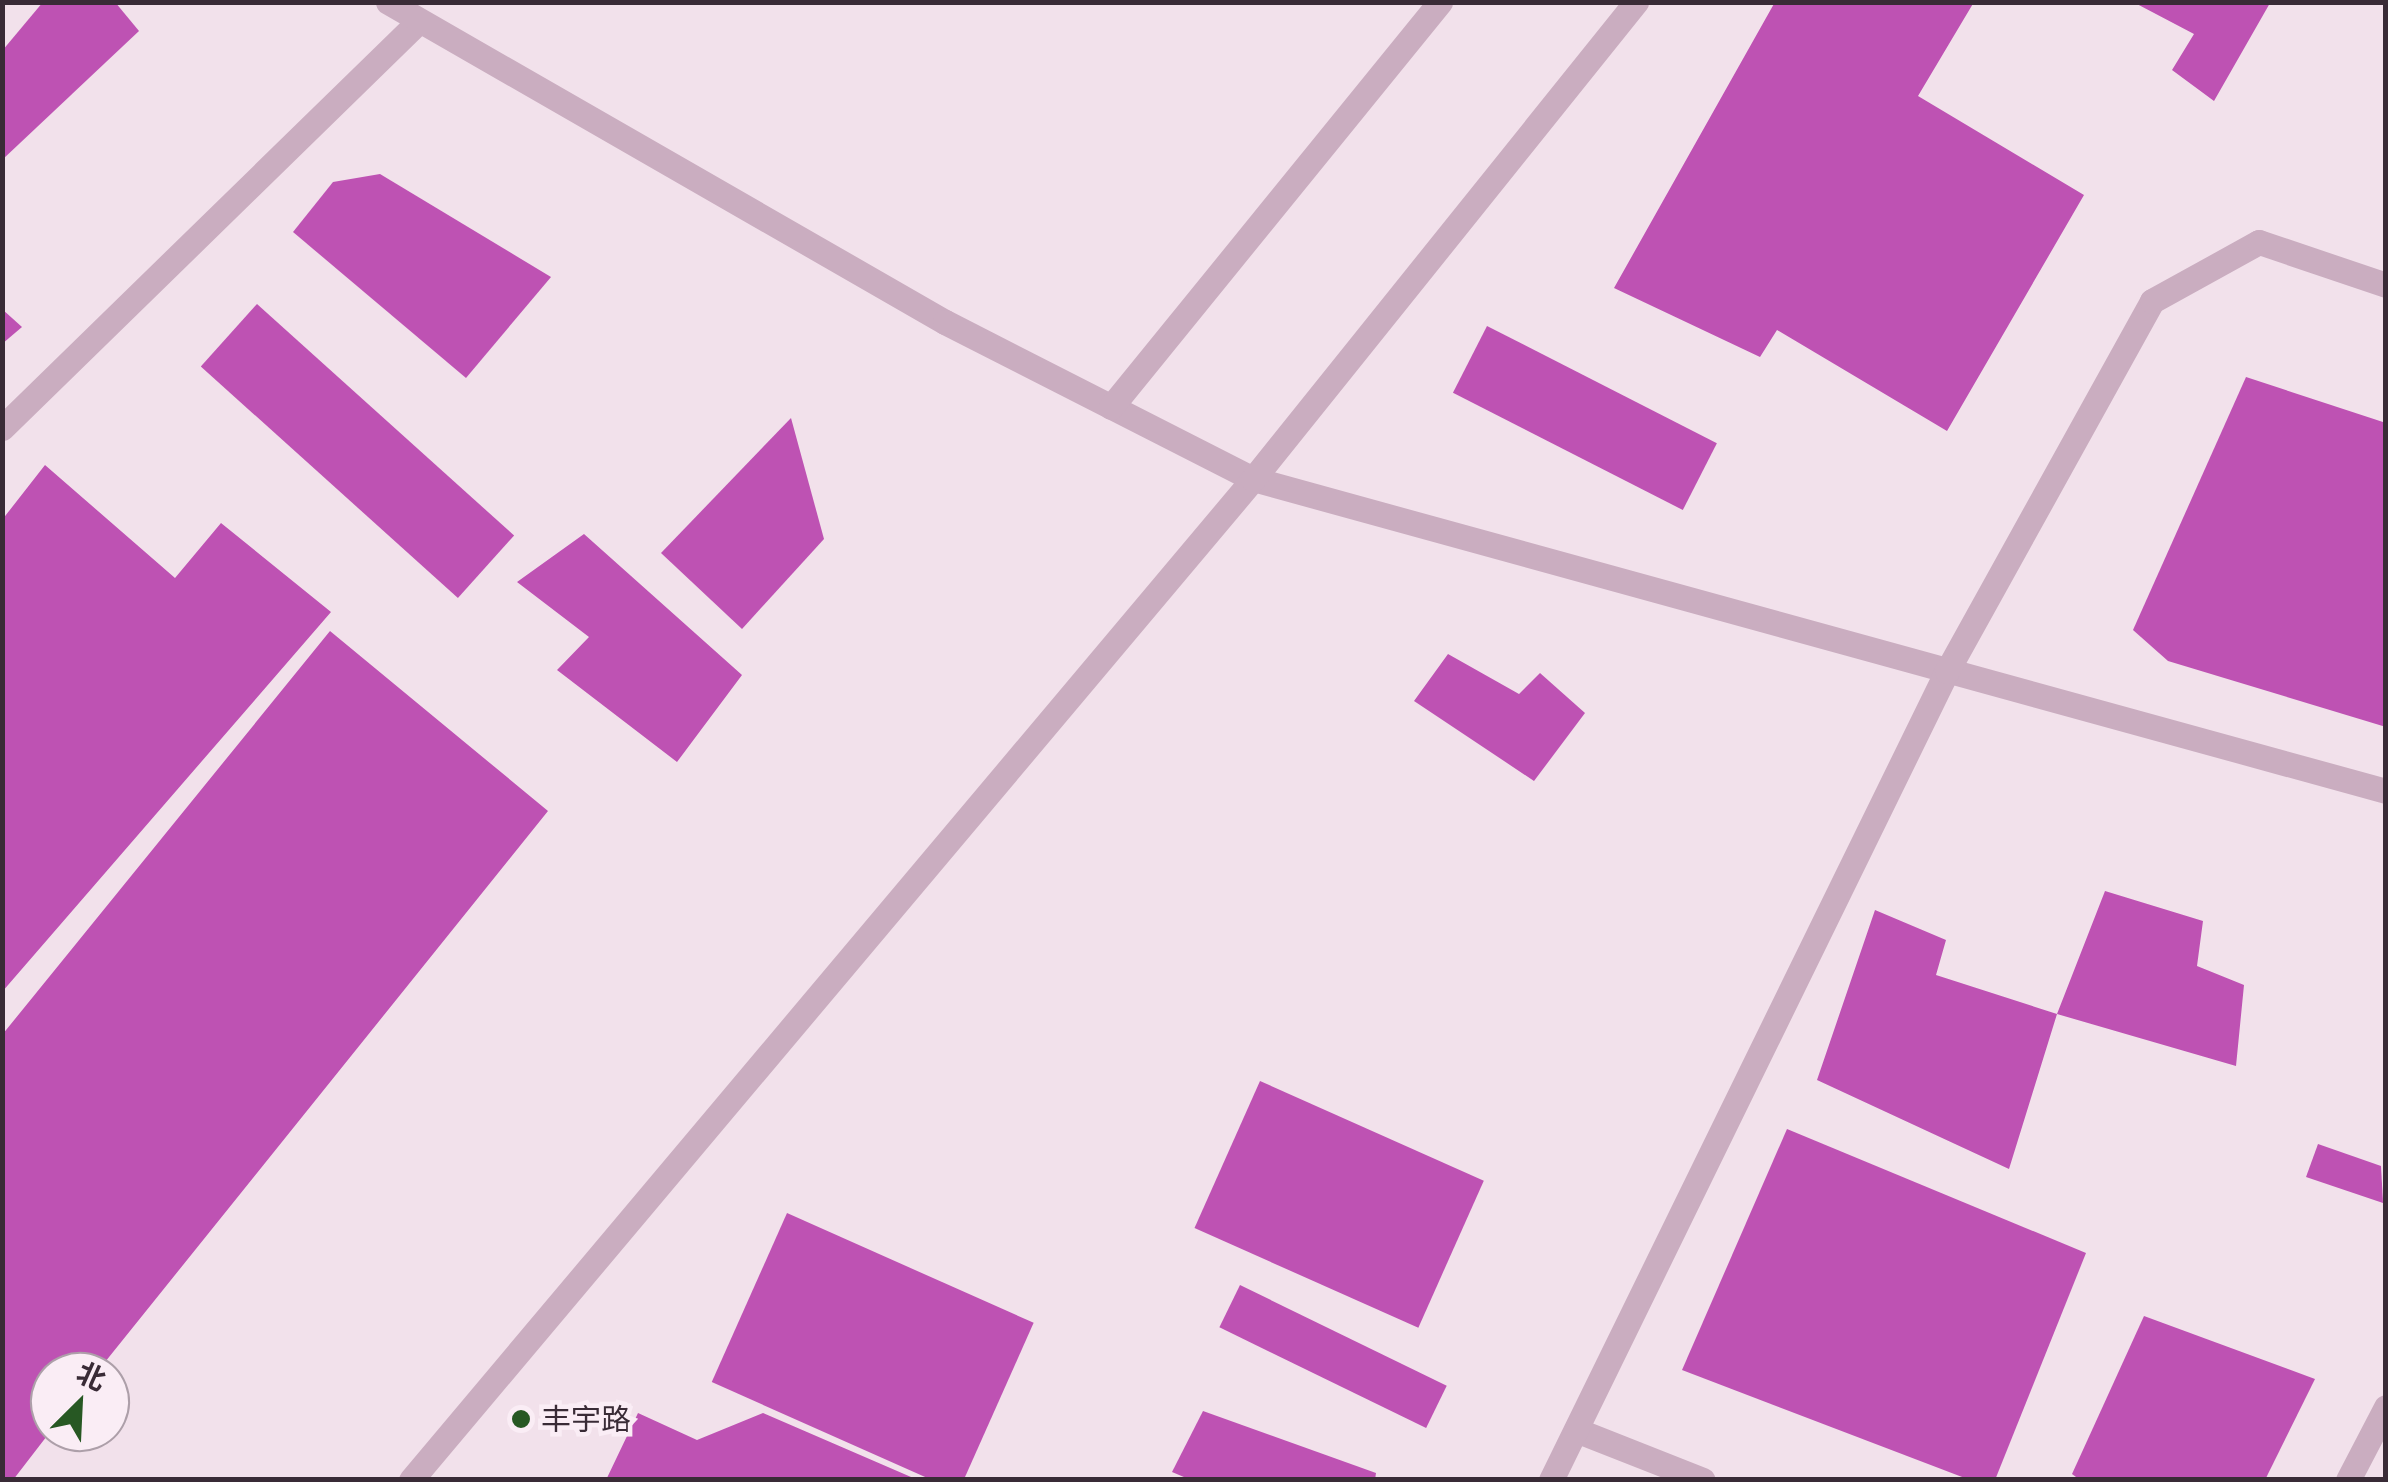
<!DOCTYPE html>
<meta charset="utf-8">
<style>
body{margin:0}
#map{position:relative;width:2388px;height:1482px;overflow:hidden;background:#f2e1eb;font-family:"Public Sans","Noto Sans SC",sans-serif}
div>[style]{position:absolute}
.building>*{inset:0;background:#be52b3;transform-origin:0 0}
.minor>*{height:25px;margin:-12.5px;padding:0 12.5px;transform-origin:12.5px;border-radius:12.5px;background:#caadc0}
.tertiary>*{height:25px;margin:-12.5px;padding:0 12.5px;transform-origin:12.5px;border-radius:12.5px;background:#caadc0}
.dots>*{width:28px;height:28px;translate:-50% -50%;box-sizing:border-box;border:5px solid #faedf5;border-radius:50%}
span{translate:-50% -50%;white-space:nowrap;text-align:center;line-height:1.15;-webkit-text-stroke:9px #faedf5;paint-order:stroke}
.poi-label{font-size:30px;color:#392b36}
.left{translate:0 -50%;text-align:left}
.frame{position:absolute;inset:0;border:5px solid #392b36;pointer-events:none}
.north{position:absolute;left:30px;top:1352px;width:100px;height:100px;box-sizing:border-box;background:#faedf5;border:2px solid #ad9fa9;border-radius:50%;rotate:24deg;font-size:28px;font-weight:700;line-height:40px;text-align:center;color:#392b36}
.north::after{content:'';display:block;margin:auto;width:35px;height:45px;background:#275823;clip-path:polygon(50% 0,100% 100%,50% 72%,0 100%)}
</style>
<div id="map">
<div class="building">
<div style="clip-path:polygon(43px 2px,115px 2px,139px 31px,2px 160px,2px 51px)"></div>
<div style="clip-path:polygon(1775px 2px,1974px 2px,1918px 96px,2084px 195px,1947px 431px,1777px 330px,1760px 357px,1614px 288px)"></div>
<div style="clip-path:polygon(2135px 3px,2270px 3px,2214px 101px,2172px 70px,2194px 34px)"></div>
<div style="clip-path:polygon(380px 174px,551px 277px,466px 378px,293px 232px,333px 182px)"></div>
<div style="left:257px;top:304px;width:346px;height:84px;rotate:42deg"></div>
<div style="clip-path:polygon(2px 309px,22px 327px,2px 344px)"></div>
<div style="left:1487px;top:326px;width:258px;height:75px;rotate:27deg"></div>
<div style="clip-path:polygon(2246px 377px,2386px 423px,2386px 727px,2168px 661px,2133px 630px)"></div>
<div style="clip-path:polygon(791px 418px,824px 539px,742px 629px,661px 553px)"></div>
<div style="clip-path:polygon(45px 465px,175px 578px,221px 523px,331px 612px,2px 992px,2px 520px)"></div>
<div style="clip-path:polygon(584px 534px,742px 675px,677px 762px,557px 670px,589px 637px,517px 582px)"></div>
<div style="clip-path:polygon(330px 631px,548px 811px,97px 1372px,50px 1372px,50px 1432px,13px 1480px,2px 1480px,2px 1035px)"></div>
<div style="clip-path:polygon(1448px 654px,1519px 694px,1540px 673px,1585px 713px,1534px 781px,1414px 701px)"></div>
<div style="clip-path:polygon(2105px 891px,2203px 921px,2197px 966px,2244px 985px,2236px 1066px,2057px 1014px)"></div>
<div style="clip-path:polygon(1875px 910px,1946px 940px,1936px 975px,2057px 1014px,2009px 1169px,1817px 1080px)"></div>
<div style="left:1260px;top:1081px;width:245px;height:161px;rotate:24deg"></div>
<div style="clip-path:polygon(1787px 1129px,2086px 1253px,1995px 1480px,1970px 1480px,1682px 1370px)"></div>
<div style="clip-path:polygon(2318px 1144px,2381px 1166px,2383px 1203px,2306px 1177px)"></div>
<div style="left:787px;top:1213px;width:270px;height:185px;rotate:24deg"></div>
<div style="left:1240px;top:1285px;width:230px;height:47px;rotate:26deg"></div>
<div style="clip-path:polygon(2144px 1316px,2315px 1379px,2265px 1480px,2080px 1480px,2072px 1474px)"></div>
<div style="clip-path:polygon(1203px 1411px,1376px 1473px,1375px 1480px,1191px 1480px,1172px 1472px)"></div>
<div style="clip-path:polygon(638px 1413px,697px 1440px,763px 1413px,918px 1480px,606px 1480px)"></div>
</div>
<div class="minor">
<div style="left:2px;top:428px;width:580px;rotate:-44.3deg"></div>
<div style="left:2348px;top:1480px;width:82px;rotate:-62.5deg"></div>
</div>
<div class="tertiary">
<div style="left:388px;top:2px;width:642px;rotate:29.88deg"></div>
<div style="left:945px;top:322px;width:346px;rotate:27deg"></div>
<div style="left:1253px;top:479px;width:1175px;rotate:15.4deg"></div>
<div style="left:1111px;top:407px;width:522px;rotate:-50.91deg"></div>
<div style="left:1576px;top:1430px;width:136px;rotate:21.5deg"></div>
<div style="left:411px;top:1480px;width:1308px;rotate:-49.93deg"></div>
<div style="left:1253px;top:479px;width:612px;rotate:-51.24deg"></div>
<div style="left:1551px;top:1480px;width:901px;rotate:-63.92deg"></div>
<div style="left:1947px;top:671px;width:423px;rotate:-61deg"></div>
<div style="left:2152px;top:301px;width:122px;rotate:-28.9deg"></div>
<div style="left:2259px;top:242px;width:134px;rotate:18.7deg"></div>
</div>
<div class="dots">
<div style="left:521px;top:1419px;background:#275823"></div>
</div>
<div class="poi-label">
<span class="left" style="left:541px;top:1419px">丰宇路</span>
</div>
<div class="frame"></div>
<div class="north">北</div>
</div>
